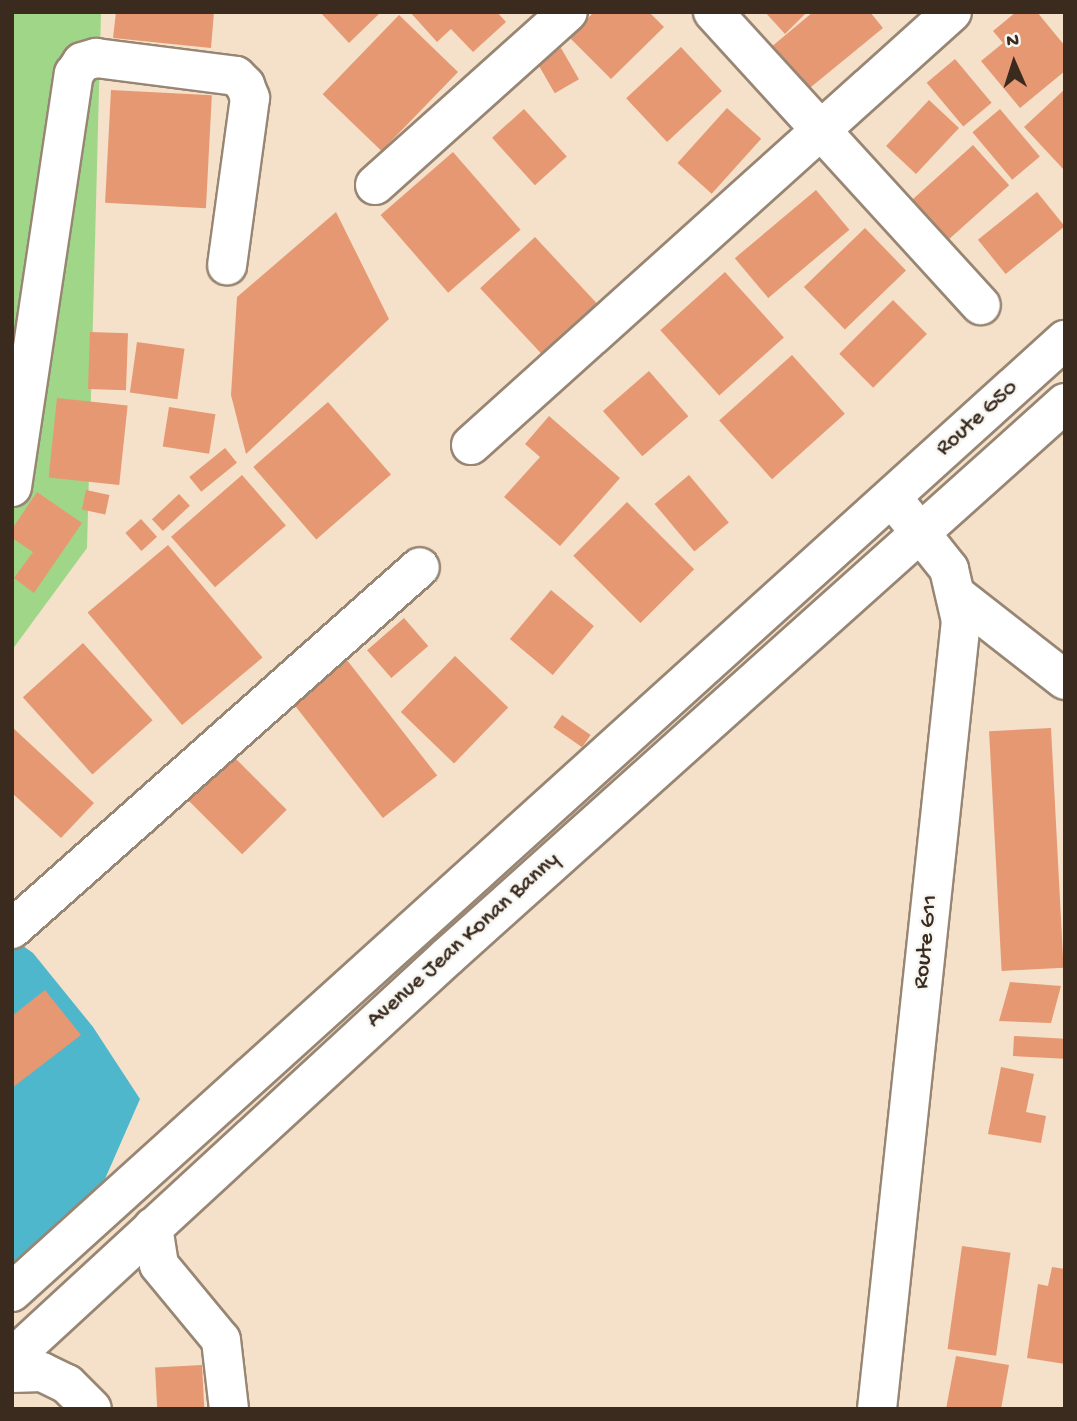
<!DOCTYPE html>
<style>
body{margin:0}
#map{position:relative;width:1077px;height:1421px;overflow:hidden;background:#f5e1ca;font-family:"Gochi Hand",sans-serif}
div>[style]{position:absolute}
.green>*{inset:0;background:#9fd688}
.water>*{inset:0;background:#4eb7cc}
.building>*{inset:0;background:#e69872;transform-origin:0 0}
.roads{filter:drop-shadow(2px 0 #988674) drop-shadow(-2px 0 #988674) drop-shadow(0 2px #988674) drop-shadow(0 -2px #988674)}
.minor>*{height:38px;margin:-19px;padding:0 19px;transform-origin:19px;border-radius:19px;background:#fff}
span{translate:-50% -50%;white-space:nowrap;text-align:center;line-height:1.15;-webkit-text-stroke:5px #f6f6f2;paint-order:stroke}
.street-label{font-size:23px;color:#3b2a1e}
.frame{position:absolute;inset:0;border:14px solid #3b2a1e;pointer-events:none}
.north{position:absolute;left:979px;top:28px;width:70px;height:70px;-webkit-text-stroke:5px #f6f6f2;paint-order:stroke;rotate:357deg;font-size:19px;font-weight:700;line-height:28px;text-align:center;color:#3b2a1e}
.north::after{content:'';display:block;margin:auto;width:24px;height:32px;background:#3b2a1e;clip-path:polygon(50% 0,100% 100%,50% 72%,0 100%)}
</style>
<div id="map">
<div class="green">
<div style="clip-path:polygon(12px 12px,101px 12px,87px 548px,12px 650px)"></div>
</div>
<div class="water">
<div style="clip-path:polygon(12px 938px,33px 953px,93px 1027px,140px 1099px,105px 1179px,12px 1273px)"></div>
</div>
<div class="building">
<div style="clip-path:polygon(116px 12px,214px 12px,211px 48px,113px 38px)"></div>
<div style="clip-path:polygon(320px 12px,381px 12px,349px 43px)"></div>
<div style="clip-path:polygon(410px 12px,497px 12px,506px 22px,473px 52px,451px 29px,437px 42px)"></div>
<div style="clip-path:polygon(594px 12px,649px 12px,664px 27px,611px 79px,569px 37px)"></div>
<div style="clip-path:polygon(765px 12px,807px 12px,785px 34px)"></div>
<div style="clip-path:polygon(813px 12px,870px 12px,883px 28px,800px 96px,764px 53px)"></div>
<div style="clip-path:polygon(1016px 12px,1037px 12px,1065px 46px,1065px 71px,1020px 108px,981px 61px,1003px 43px,993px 31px)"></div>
<div style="left:399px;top:15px;width:82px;height:110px;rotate:44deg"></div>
<div style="left:681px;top:47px;width:60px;height:75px;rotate:47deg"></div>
<div style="left:561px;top:48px;width:36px;height:28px;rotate:60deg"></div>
<div style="left:955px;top:59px;width:57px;height:37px;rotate:50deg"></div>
<div style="clip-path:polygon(1065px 89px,1065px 171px,1024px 127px)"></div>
<div style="left:111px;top:90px;width:101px;height:113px;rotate:3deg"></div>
<div style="left:929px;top:100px;width:41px;height:63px;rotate:43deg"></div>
<div style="left:727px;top:108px;width:46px;height:74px;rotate:42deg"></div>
<div style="left:524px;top:109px;width:64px;height:43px;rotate:48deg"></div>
<div style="left:1000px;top:109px;width:62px;height:36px;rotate:50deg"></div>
<div style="left:973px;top:145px;width:54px;height:84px;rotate:48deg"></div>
<div style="left:453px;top:152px;width:103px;height:96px;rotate:49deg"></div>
<div style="left:816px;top:190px;width:52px;height:106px;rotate:50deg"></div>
<div style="left:1037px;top:192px;width:44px;height:76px;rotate:51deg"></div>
<div style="clip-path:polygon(336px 212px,389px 319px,246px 454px,231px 395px,237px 297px)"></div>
<div style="left:865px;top:228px;width:59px;height:85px;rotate:46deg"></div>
<div style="left:535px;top:237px;width:96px;height:75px;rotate:47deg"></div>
<div style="left:725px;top:272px;width:88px;height:87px;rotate:48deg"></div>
<div style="left:893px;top:300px;width:48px;height:76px;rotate:45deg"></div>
<div style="left:90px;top:332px;width:38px;height:57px;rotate:2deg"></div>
<div style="left:137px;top:342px;width:48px;height:51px;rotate:8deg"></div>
<div style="left:792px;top:355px;width:79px;height:98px;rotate:48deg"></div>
<div style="left:649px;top:371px;width:60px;height:61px;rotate:49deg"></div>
<div style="left:57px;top:398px;width:71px;height:80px;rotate:6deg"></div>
<div style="left:328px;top:402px;width:96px;height:99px;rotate:49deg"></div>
<div style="left:169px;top:407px;width:47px;height:40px;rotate:9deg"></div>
<div style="clip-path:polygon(549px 416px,620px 478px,560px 546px,504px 497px,540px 457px,525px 444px)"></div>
<div style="left:225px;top:448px;width:19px;height:46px;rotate:51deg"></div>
<div style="left:242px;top:475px;width:67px;height:94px;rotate:49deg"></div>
<div style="left:689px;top:475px;width:62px;height:45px;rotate:50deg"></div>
<div style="left:86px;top:490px;width:24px;height:20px;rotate:12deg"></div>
<div style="clip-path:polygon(37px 492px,82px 523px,34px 593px,14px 578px,33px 552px,12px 538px,12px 529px)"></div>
<div style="left:179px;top:494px;width:16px;height:37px;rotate:47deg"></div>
<div style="left:627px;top:502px;width:95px;height:76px;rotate:45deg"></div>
<div style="left:141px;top:519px;width:24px;height:21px;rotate:48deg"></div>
<div style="left:168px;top:545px;width:147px;height:105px;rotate:50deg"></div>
<div style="left:551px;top:590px;width:56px;height:64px;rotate:40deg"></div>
<div style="left:404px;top:618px;width:37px;height:49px;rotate:49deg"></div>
<div style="left:83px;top:643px;width:104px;height:81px;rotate:48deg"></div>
<div style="left:343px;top:655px;width:153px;height:69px;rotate:52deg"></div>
<div style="left:455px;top:656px;width:74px;height:78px;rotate:44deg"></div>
<div style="left:562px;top:715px;width:35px;height:15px;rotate:35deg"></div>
<div style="clip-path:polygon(12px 727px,94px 803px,61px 838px,12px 793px)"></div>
<div style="left:1051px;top:728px;width:240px;height:62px;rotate:87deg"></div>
<div style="left:228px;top:751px;width:83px;height:63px;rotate:45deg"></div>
<div style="clip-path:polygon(1010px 982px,1061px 986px,1051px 1023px,999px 1021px)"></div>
<div style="clip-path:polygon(45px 990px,81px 1035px,12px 1088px,12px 1016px)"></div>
<div style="left:1014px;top:1036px;width:51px;height:20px;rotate:3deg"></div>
<div style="clip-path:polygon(1001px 1067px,1034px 1074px,1026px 1112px,1046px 1116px,1041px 1143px,988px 1134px)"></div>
<div style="left:962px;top:1246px;width:49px;height:104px;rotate:8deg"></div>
<div style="clip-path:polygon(1052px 1267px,1065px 1269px,1065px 1364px,1027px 1358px,1038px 1284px,1048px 1286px)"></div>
<div style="clip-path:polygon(956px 1356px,1009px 1365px,1001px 1409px,946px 1409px)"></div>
<div style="left:202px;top:1365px;width:44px;height:47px;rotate:87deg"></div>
</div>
<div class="roads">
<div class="minor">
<div style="left:713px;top:12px;width:397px;rotate:47.6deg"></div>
<div style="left:375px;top:185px;width:259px;rotate:-41.9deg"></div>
<div style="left:471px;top:445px;width:647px;rotate:-41.99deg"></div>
<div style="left:12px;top:487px;width:418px;rotate:-81.5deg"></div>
<div style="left:74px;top:74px;width:14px;rotate:-56deg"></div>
<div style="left:82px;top:62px;width:15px;rotate:-16deg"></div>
<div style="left:96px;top:58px;width:141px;rotate:7.3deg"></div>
<div style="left:236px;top:76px;width:13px;rotate:45deg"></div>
<div style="left:245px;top:85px;width:14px;rotate:69deg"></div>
<div style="left:250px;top:98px;width:169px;rotate:97.8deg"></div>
<div style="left:960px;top:598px;width:133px;rotate:38deg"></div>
<div style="left:12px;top:929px;width:545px;rotate:-41.58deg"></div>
<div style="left:153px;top:1227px;width:38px;rotate:81deg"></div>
<div style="left:159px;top:1265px;width:97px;rotate:50.4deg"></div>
<div style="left:221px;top:1340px;width:69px;rotate:83.4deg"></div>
<div style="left:12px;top:1292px;width:1420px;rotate:-42.12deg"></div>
<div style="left:12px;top:1358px;width:592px;rotate:-42.67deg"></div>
<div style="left:447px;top:957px;width:830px;rotate:-41.87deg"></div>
<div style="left:12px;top:1373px;width:30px;rotate:-2deg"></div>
<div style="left:42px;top:1372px;width:28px;rotate:26deg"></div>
<div style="left:67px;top:1384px;width:35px;rotate:45deg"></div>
<div style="left:877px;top:1409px;width:792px;rotate:-83.92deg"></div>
<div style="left:961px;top:621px;width:53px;rotate:-103deg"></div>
<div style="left:949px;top:569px;width:75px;rotate:-128.5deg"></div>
</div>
</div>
<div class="street-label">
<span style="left:978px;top:419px;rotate:-42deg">Route G50</span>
<span style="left:464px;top:941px;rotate:-42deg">Avenue Jean Konan Banny</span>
<span style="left:927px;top:942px;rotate:-84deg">Route G11</span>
</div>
<div class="frame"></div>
<div class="north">N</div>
</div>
